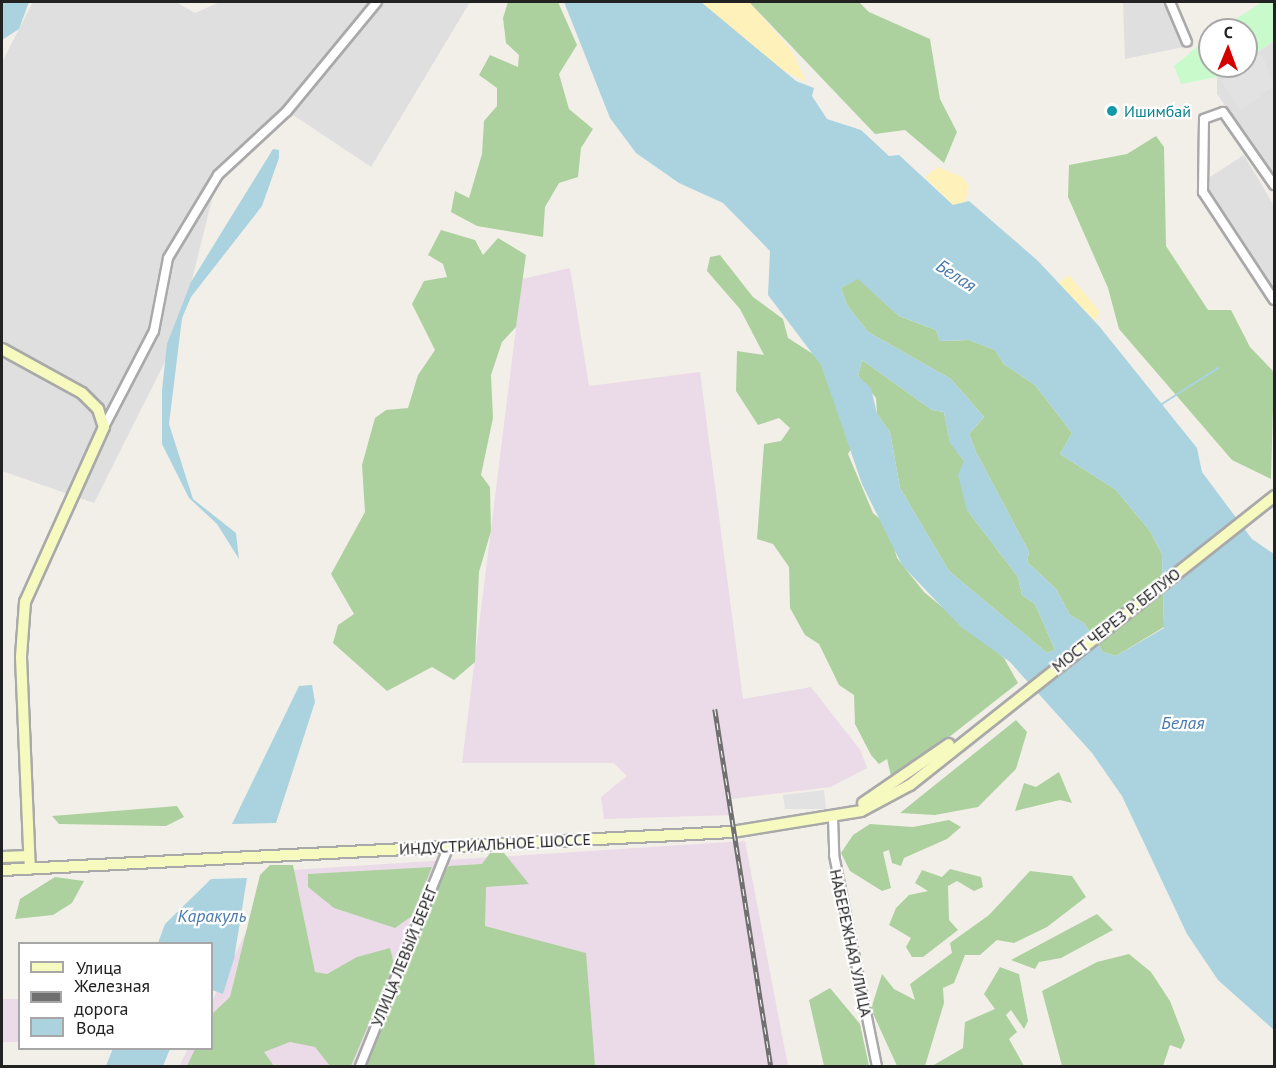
<!DOCTYPE html>
<meta charset="utf-8">
<style>
body{margin:0}
#map{position:relative;width:1276px;height:1068px;overflow:hidden;background:#f2efe9;font-family:"PT Sans",sans-serif}
div>[style]{position:absolute}
.residential>*{inset:0;background:#e0dfdf}
.industrial>*{inset:0;background:#ebdbe8;transform-origin:0 0}
.forest>*{inset:0;background:#add19e}
.sand>*{inset:0;background:#fff1ba}
.park>*{inset:0;background:#c8facc}
.parking>*{inset:0;background:#e2e2e2}
.water>*{inset:0;background:#aad3df}
.stream>*{height:2px;margin:-1px;padding:0 1px;transform-origin:1px;border-radius:1px;background:#aad3df}
.roads{filter:drop-shadow(2px 0 #a9a9a9) drop-shadow(-2px 0 #a9a9a9) drop-shadow(0 2px #a9a9a9) drop-shadow(0 -2px #a9a9a9)}
.street>*{height:8px;margin:-4px;padding:0 4px;transform-origin:4px;border-radius:4px;background:#fff}
.secondary>*{height:10px;margin:-5px;padding:0 5px;transform-origin:5px;border-radius:5px;background:#f7fabf}
.rail>*{height:4.5px;margin-top:-2.25px;transform-origin:0;background:repeating-linear-gradient(90deg,#fff 0 7px,#707070 0 14px);box-sizing:border-box;border-block:2px solid #707070}
.dots>*{width:16px;height:16px;translate:-50% -50%;box-sizing:border-box;border:3px solid #fff;border-radius:50%}
span{translate:-50% -50%;white-space:nowrap;text-align:center;line-height:1.15;-webkit-text-stroke:4.5px #fff;paint-order:stroke}
.culture-label{font-size:16px;color:#0d838f}
.left{translate:0 -50%;text-align:left}
.street-label{font-size:16px;color:#222}
.water-label{font-size:18px;color:#4a7aab;font-style:italic}
.frame{position:absolute;inset:0;border:3px solid #222;pointer-events:none}
.legend{position:absolute;left:18px;top:942px;width:195px;height:108px;box-sizing:border-box;background:#fff;border:2px solid #a7a7a7;margin:0;padding:8px 10px;list-style:none;font-size:18px;color:#222}
.legend li{display:flex;align-items:center;gap:12px;height:30px}
.legend b{width:30px;border:2px solid #a7a7a7}
.north{position:absolute;left:1198px;top:18px;width:60px;height:60px;box-sizing:border-box;background:#fff;border:2px solid #a7a7a7;border-radius:50%;rotate:1deg;font-size:16px;font-weight:700;line-height:24px;text-align:center;color:#222}
.north::after{content:'';display:block;margin:auto;width:21px;height:27px;background:#d40000;clip-path:polygon(50% 0,100% 100%,50% 72%,0 100%)}
</style>
<div id="map">
<div class="residential">
<div style="clip-path:polygon(33px 2px,176px 2px,195px 13px,220px 2px,470px 2px,371px 167px,287px 111px,218px 175px,178px 336px,94px 503px,2px 471px,2px 62px)"></div>
<div style="clip-path:polygon(1123px 2px,1167px 2px,1188px 46px,1125px 59px)"></div>
<div style="clip-path:polygon(1274px 41px,1274px 175px,1217px 94px,1217px 77px,1246px 66px,1246px 60px)"></div>
<div style="clip-path:polygon(1244px 155px,1274px 206px,1274px 291px,1202px 182px)"></div>
</div>
<div class="industrial">
<div style="clip-path:polygon(570px 268px,589px 386px,700px 372px,743px 699px,811px 687px,861px 751px,867px 768px,831px 787px,732px 799px,733px 815px,604px 819px,601px 797px,627px 776px,614px 763px,462px 763px,522px 279px)"></div>
<div style="clip-path:polygon(745px 841px,788px 1066px,179px 1066px,188px 1049px,212px 1048px,212px 1001px,276px 871px)"></div>
<div style="left:2px;top:999px;width:17px;height:43px"></div>
</div>
<div class="forest">
<div style="clip-path:polygon(508px 2px,558px 2px,577px 45px,559px 74px,569px 109px,593px 129px,581px 148px,578px 177px,559px 183px,545px 207px,543px 237px,477px 226px,451px 212px,455px 191px,469px 198px,482px 154px,484px 121px,497px 106px,497px 88px,479px 75px,490px 55px,518px 67px,519px 55px,506px 43px,503px 18px)"></div>
<div style="clip-path:polygon(749px 2px,859px 2px,869px 12px,930px 39px,940px 99px,957px 132px,944px 163px,905px 130px,875px 134px)"></div>
<div style="clip-path:polygon(1156px 136px,1164px 147px,1166px 246px,1208px 310px,1231px 310px,1250px 347px,1274px 372px,1271px 479px,1232px 460px,1119px 329px,1108px 288px,1068px 197px,1069px 165px,1127px 154px)"></div>
<div style="clip-path:polygon(441px 230px,475px 240px,483px 255px,498px 238px,526px 255px,516px 327px,502px 342px,491px 375px,493px 418px,481px 475px,490px 487px,491px 531px,479px 572px,475px 662px,454px 680px,432px 667px,387px 691px,333px 643px,338px 625px,354px 614px,331px 574px,365px 512px,362px 465px,375px 418px,386px 410px,408px 408px,418px 375px,435px 350px,412px 304px,424px 281px,447px 277px,443px 264px,428px 255px)"></div>
<div style="clip-path:polygon(720px 255px,753px 297px,783px 319px,788px 338px,813px 354px,840px 388px,857px 439px,848px 454px,873px 513px,888px 526px,897px 558px,924px 592px,1004px 658px,1018px 683px,902px 774px,891px 776px,887px 759px,879px 764px,871px 755px,855px 724px,854px 695px,839px 685px,819px 644px,805px 635px,790px 608px,789px 567px,773px 544px,757px 539px,764px 444px,781px 441px,790px 428px,779px 418px,758px 425px,736px 391px,737px 351px,764px 355px,740px 309px,707px 271px,710px 257px)"></div>
<div style="clip-path:polygon(858px 278px,899px 316px,936px 330px,940px 341px,969px 340px,995px 350px,1004px 364px,1035px 385px,1072px 433px,1060px 454px,1116px 490px,1150px 531px,1162px 554px,1164px 627px,1116px 656px,1103px 652px,1084px 623px,1070px 615px,1056px 589px,1027px 562px,1029px 552px,976px 452px,969px 434px,984px 417px,951px 379px,868px 332px,847px 305px,841px 288px)"></div>
<div style="clip-path:polygon(862px 360px,932px 410px,944px 412px,950px 442px,964px 461px,967px 510px,1018px 577px,1022px 595px,1035px 604px,1055px 650px,1047px 653px,949px 571px,900px 488px,890px 432px,877px 414px,876px 398px,858px 376px)"></div>
<div style="clip-path:polygon(1016px 720px,1027px 732px,1016px 769px,978px 807px,935px 815px,900px 813px)"></div>
<div style="clip-path:polygon(1059px 772px,1072px 803px,1060px 800px,1015px 811px,1024px 783px,1036px 787px)"></div>
<div style="clip-path:polygon(177px 806px,184px 817px,166px 826px,59px 824px,52px 816px)"></div>
<div style="clip-path:polygon(949px 820px,961px 827px,947px 839px,904px 858px,901px 866px,892px 863px,889px 850px,883px 852px,891px 888px,882px 891px,850px 871px,841px 853px,853px 835px,870px 824px,913px 827px)"></div>
<div style="clip-path:polygon(490px 853px,504px 853px,529px 884px,486px 887px,485px 926px,586px 953px,595px 1066px,361px 1066px,443px 874px,449px 866px,482px 864px)"></div>
<div style="clip-path:polygon(270px 865px,293px 865px,315px 972px,327px 974px,357px 957px,390px 948px,394px 964px,351px 1066px,330px 1066px,315px 1047px,290px 1042px,264px 1052px,274px 1066px,187px 1066px,195px 1049px,212px 1048px,212px 1014px,230px 997px,260px 875px)"></div>
<div style="clip-path:polygon(432px 867px,412px 916px,395px 928px,334px 908px,308px 887px,308px 874px)"></div>
<div style="clip-path:polygon(950px 869px,981px 877px,983px 887px,974px 891px,957px 881px,948px 886px,949px 920px,958px 930px,923px 957px,912px 957px,906px 947px,911px 938px,889px 925px,896px 908px,909px 895px,928px 891px,915px 883px,922px 870px,942px 877px)"></div>
<div style="clip-path:polygon(1030px 871px,1072px 876px,1086px 897px,1047px 927px,1014px 943px,997px 940px,980px 955px,965px 955px,954px 983px,943px 988px,944px 1003px,925px 1066px,897px 1066px,871px 1009px,882px 974px,894px 989px,915px 1000px,910px 984px,952px 953px,950px 943px,989px 915px)"></div>
<div style="clip-path:polygon(55px 877px,84px 881px,72px 903px,53px 915px,15px 919px,20px 899px)"></div>
<div style="clip-path:polygon(1097px 914px,1113px 930px,1061px 958px,1039px 962px,1035px 969px,1011px 960px)"></div>
<div style="clip-path:polygon(1129px 954px,1151px 972px,1170px 1001px,1185px 1040px,1181px 1049px,1170px 1045px,1163px 1066px,1062px 1066px,1042px 991px,1097px 962px)"></div>
<div style="clip-path:polygon(1000px 967px,1019px 974px,1028px 1021px,1024px 1029px,1011px 1010px,1006px 1015px,1017px 1032px,1009px 1039px,1024px 1066px,932px 1066px,963px 1048px,965px 1022px,995px 1009px,984px 994px)"></div>
<div style="clip-path:polygon(830px 988px,860px 1024px,869px 1066px,824px 1066px,809px 1000px)"></div>
</div>
<div class="sand">
<div style="clip-path:polygon(701px 2px,749px 2px,792px 51px,806px 82px,780px 69px)"></div>
<div style="clip-path:polygon(938px 167px,962px 177px,969px 186px,965px 202px,953px 205px,925px 177px)"></div>
<div style="clip-path:polygon(1069px 275px,1100px 312px,1095px 321px,1058px 283px)"></div>
</div>
<div class="park">
<div style="clip-path:polygon(1262px 2px,1274px 2px,1274px 41px,1246px 60px,1246px 30px,1219px 30px)"></div>
<div style="clip-path:polygon(1210px 36px,1210px 66px,1237px 66px,1217px 77px,1181px 84px,1174px 66px)"></div>
</div>
<div class="parking">
<div style="clip-path:polygon(1262px 54px,1274px 86px,1240px 111px,1221px 81px)"></div>
<div style="clip-path:polygon(824px 790px,826px 809px,785px 809px,783px 795px)"></div>
</div>
<div class="water">
<div style="clip-path:polygon(2px 2px,29px 2px,19px 29px,2px 40px)"></div>
<div style="clip-path:polygon(evenodd,564px 2px,701px 2px,796px 81px,814px 88px,812px 96px,827px 119px,861px 130px,889px 156px,899px 155px,953px 205px,969px 201px,1038px 261px,1099px 326px,1197px 448px,1202px 472px,1252px 539px,1274px 554px,1274px 1030px,1218px 980px,1187px 934px,1122px 796px,1092px 753px,1010px 662px,961px 627px,902px 565px,862px 484px,821px 365px,768px 295px,770px 251px,723px 203px,679px 183px,636px 153px,610px 118px,564px 2px,858px 279px,899px 316px,936px 330px,940px 341px,969px 340px,995px 350px,1004px 364px,1035px 385px,1072px 433px,1060px 454px,1116px 490px,1150px 531px,1162px 554px,1164px 628px,1116px 656px,1103px 652px,1084px 623px,1070px 615px,1056px 589px,1027px 562px,1029px 552px,976px 452px,969px 434px,984px 417px,951px 379px,868px 332px,847px 305px,841px 288px,858px 279px,564px 2px,862px 360px,932px 410px,944px 412px,950px 443px,964px 461px,958px 475px,967px 510px,1018px 577px,1022px 595px,1035px 604px,1055px 650px,1047px 653px,949px 571px,900px 488px,890px 432px,877px 414px,871px 388px,858px 376px,862px 360px)"></div>
<div style="clip-path:polygon(273px 149px,279px 150px,279px 158px,262px 206px,191px 297px,182px 318px,169px 424px,193px 499px,236px 533px,239px 559px,217px 524px,189px 498px,162px 444px,162px 390px,167px 344px,191px 282px)"></div>
<div style="clip-path:polygon(312px 685px,315px 702px,276px 823px,232px 824px,299px 686px)"></div>
<div style="clip-path:polygon(247px 878px,234px 959px,223px 994px,212px 990px,212px 944px,158px 943px,165px 924px,211px 879px)"></div>
<div style="clip-path:polygon(113px 1048px,170px 1048px,170px 1049px,163px 1066px,106px 1066px)"></div>
</div>
<div class="stream">
<div style="left:1162px;top:404px;width:67px;rotate:-32.7deg"></div>
</div>
<div class="roads">
<div class="street">
<div style="left:1170px;top:2px;width:43px;rotate:67deg"></div>
<div style="left:1274px;top:185px;width:89px;rotate:-124.9deg"></div>
<div style="left:1223px;top:112px;width:20px;rotate:160deg"></div>
<div style="left:1204px;top:119px;width:73px;rotate:90.8deg"></div>
<div style="left:1203px;top:192px;width:129px;rotate:56.7deg"></div>
<div style="left:104px;top:427px;width:108px;rotate:-62.5deg"></div>
<div style="left:154px;top:331px;width:74px;rotate:-79.1deg"></div>
<div style="left:168px;top:258px;width:97px;rotate:-58.9deg"></div>
<div style="left:218px;top:175px;width:94px;rotate:-42.8deg"></div>
<div style="left:287px;top:111px;width:141px;rotate:-50.5deg"></div>
<div style="left:833px;top:818px;width:37px;rotate:88deg"></div>
<div style="left:834px;top:855px;width:215px;rotate:78.5deg"></div>
<div style="left:360px;top:1066px;width:237px;rotate:-68deg"></div>
</div>
<div class="secondary">
<div style="left:2px;top:349px;width:91px;rotate:28.8deg"></div>
<div style="left:82px;top:393px;width:23px;rotate:45deg"></div>
<div style="left:98px;top:409px;width:19px;rotate:72deg"></div>
<div style="left:104px;top:427px;width:192px;rotate:114.3deg"></div>
<div style="left:25px;top:602px;width:55px;rotate:94.2deg"></div>
<div style="left:21px;top:657px;width:212px;rotate:87.6deg"></div>
<div style="left:863px;top:803px;width:104px;rotate:-34.5deg"></div>
<div style="left:2px;top:857px;width:27px;rotate:-2deg"></div>
<div style="left:2px;top:870px;width:731px;rotate:-2.98deg"></div>
<div style="left:732px;top:832px;width:131px;rotate:-9.2deg"></div>
<div style="left:861px;top:811px;width:55px;rotate:-28deg"></div>
<div style="left:910px;top:785px;width:465px;rotate:-38.4deg"></div>
</div>
</div>
<div class="rail">
<div style="left:715px;top:709px;width:361px;rotate:81.1deg"></div>
</div>
<div class="dots">
<div style="left:1112px;top:111px;background:#0f9aa8"></div>
</div>
<div class="culture-label">
<span class="left" style="left:1124px;top:111px">Ишимбай</span>
</div>
<div class="street-label">
<span style="left:1116px;top:620px;rotate:-38deg">МОСТ ЧЕРЕЗ Р. БЕЛУЮ</span>
<span style="left:495px;top:844px;rotate:-3deg">ИНДУСТРИАЛЬНОЕ ШОССЕ</span>
<span style="left:851px;top:943px;rotate:78deg">НАБЕРЕЖНАЯ УЛИЦА</span>
<span style="left:404px;top:956px;rotate:-68deg">УЛИЦА ЛЕВЫЙ БЕРЕГ</span>
</div>
<div class="water-label">
<span style="left:956px;top:276px;rotate:33deg">Белая</span>
<span style="left:1183px;top:723px">Белая</span>
<span style="left:212px;top:916px">Каракуль</span>
</div>
<div class="frame"></div>
<ul class="legend">
<li><b style="height:8px;background:#f7fabf"></b>Улица</li>
<li><b style="height:8px;background:#707070"></b>Железная дорога</li>
<li><b style="height:16px;background:#aad3df"></b>Вода</li>
</ul>
<div class="north">С</div>
</div>
